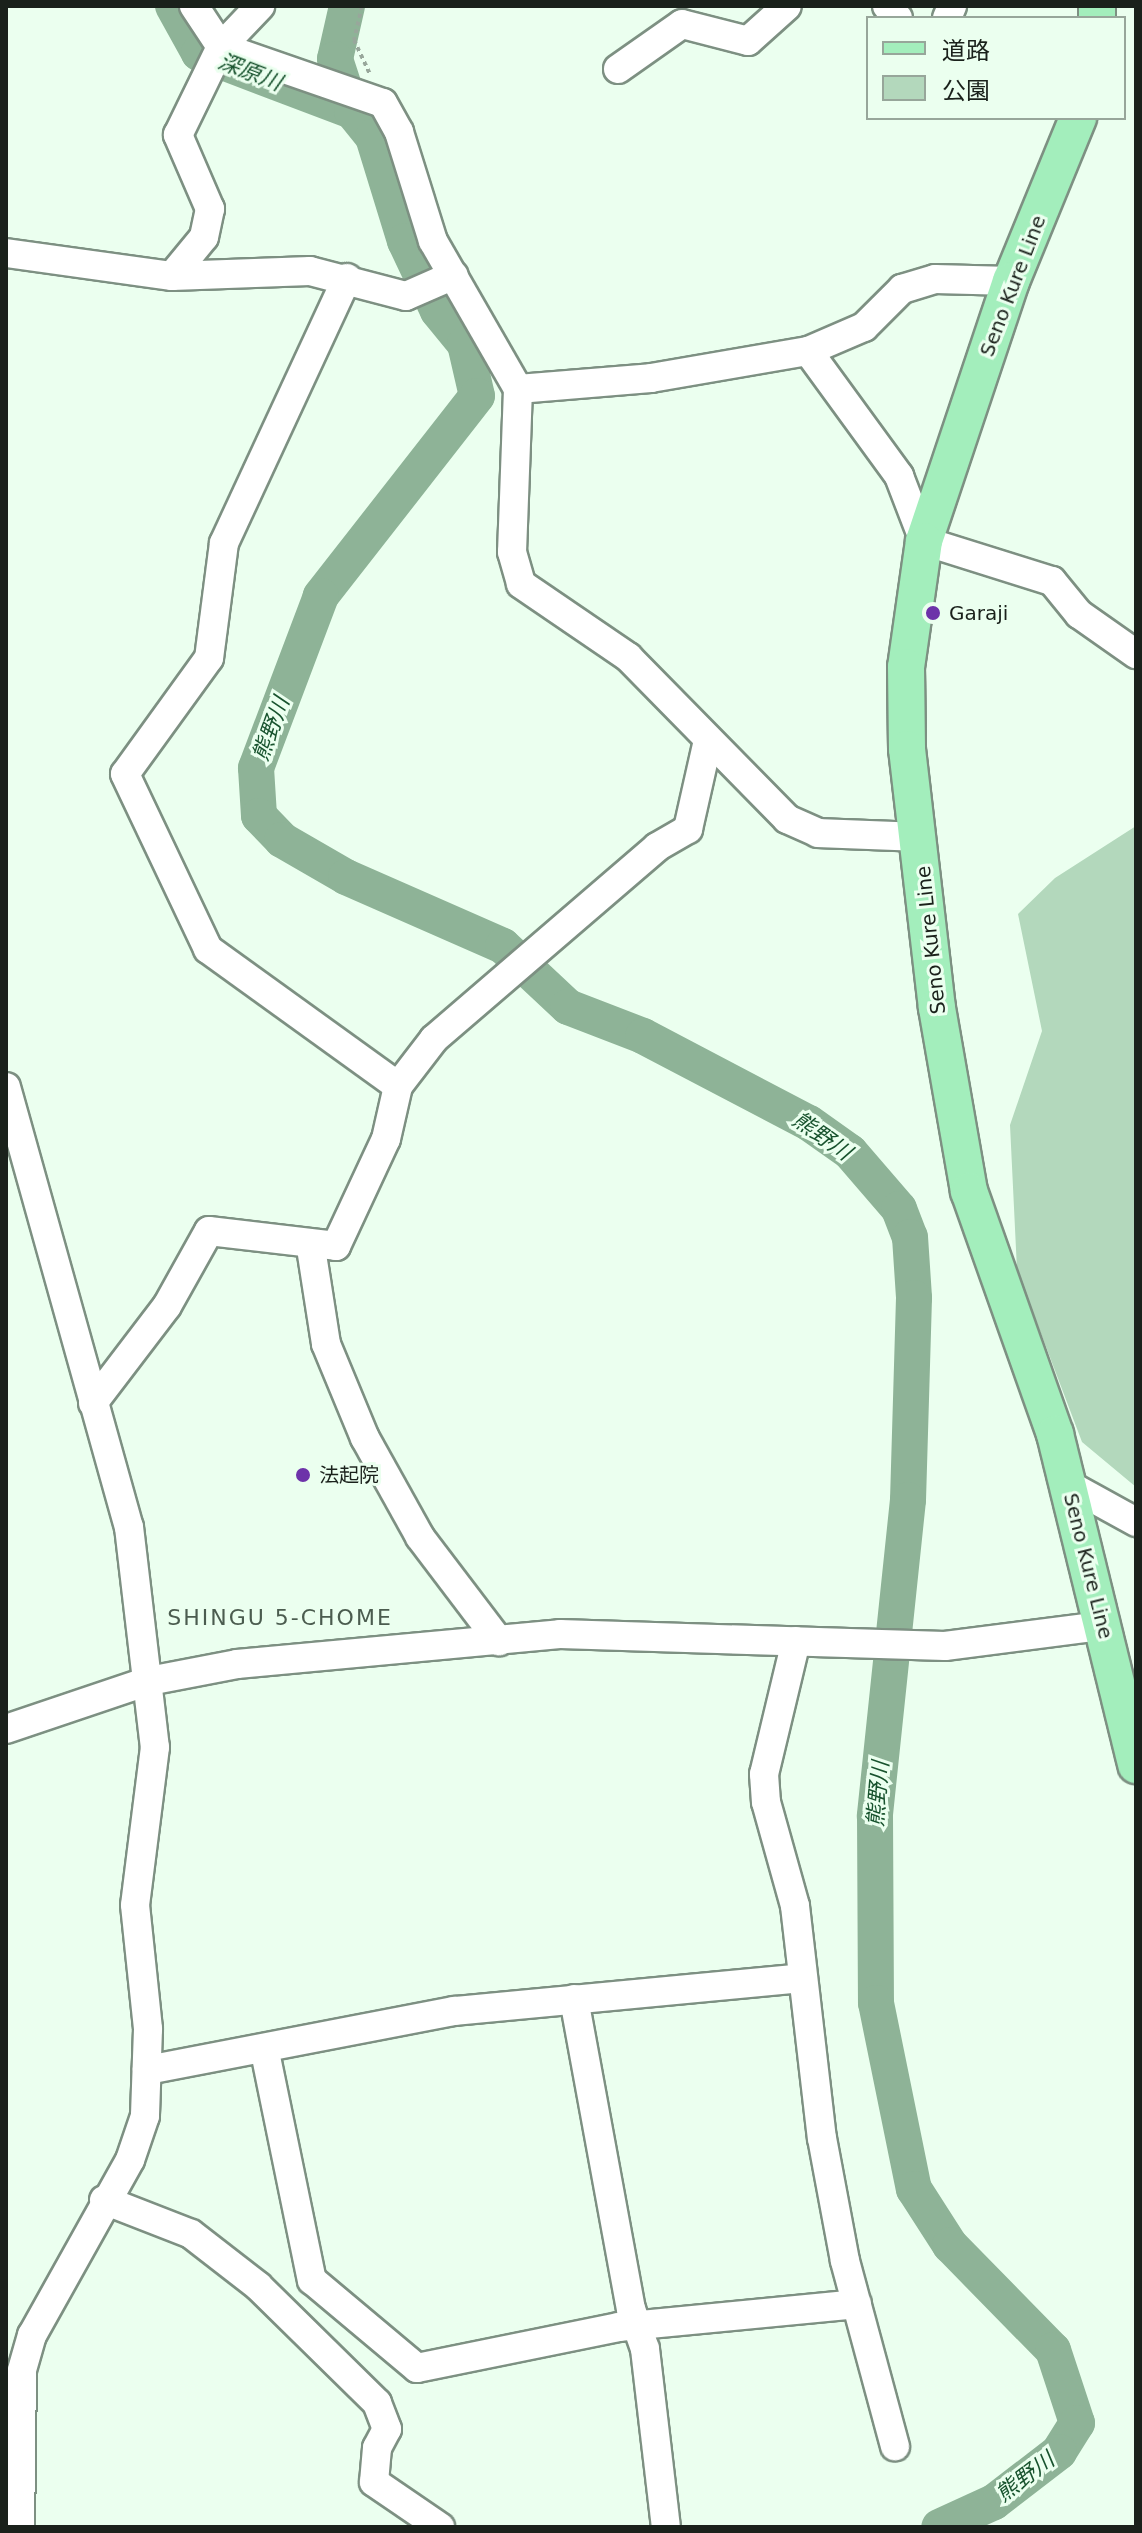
<!DOCTYPE html>
<meta charset="utf-8">
<style>
body{margin:0}
#map{position:relative;width:1142px;height:2533px;overflow:hidden;background:#ebffef;font-family:"DejaVu Sans","Noto Sans JP",sans-serif}
div>[style]{position:absolute}
.green>*{inset:0;background:#b3d8bc}
.river>*{height:36px;margin:-18px;padding:0 18px;transform-origin:18px;border-radius:18px;background:#8eb397}
.path>*{height:4px;margin-top:-2px;transform-origin:0;background:repeating-linear-gradient(90deg,#98a79b 0 4px,transparent 0 8px)}
.roads{filter:drop-shadow(2px 0 #7d9082) drop-shadow(-2px 0 #7d9082) drop-shadow(0 2px #7d9082) drop-shadow(0 -2px #7d9082)}
.minor>*{height:28px;margin:-14px;padding:0 14px;transform-origin:14px;border-radius:14px;background:#fff}
.major>*{height:36px;margin:-18px;padding:0 18px;transform-origin:18px;border-radius:18px;background:#a3eebc}
.dots>*{width:22px;height:22px;translate:-50% -50%;box-sizing:border-box;border:4px solid #ebffef;border-radius:50%}
span{translate:-50% -50%;white-space:nowrap;text-align:center;line-height:1.15;-webkit-text-stroke:6px #ebffef;paint-order:stroke}
.street-label{font-size:20px;color:#1a211b}
.poi-label{font-size:20px;color:#1a211b}
.left{translate:0 -50%;text-align:left}
.water-label{font-size:22px;color:#18532e;font-style:italic}
.neighbourhood-label{font-size:22px;color:#4b5c4f;letter-spacing:2px}
.frame{position:absolute;inset:0;border:8px solid #1a211b;pointer-events:none}
.legend{position:absolute;left:866px;top:16px;width:260px;height:104px;box-sizing:border-box;background:#ebffef;border:2px solid #97a69a;margin:0;padding:10px 14px;list-style:none;font-size:24px;color:#1a211b}
.legend li{display:flex;align-items:center;gap:16px;height:40px}
.legend b{width:40px;border:2px solid #97a69a}
</style>
<div id="map">
<div class="green">
<div style="clip-path:polygon(1136px 826px,1136px 1487px,1082px 1442px,1017px 1270px,1010px 1125px,1042px 1031px,1018px 914px,1055px 878px)"></div>
</div>
<div class="river">
<div style="left:173px;top:6px;width:54px;rotate:61deg"></div>
<div style="left:199px;top:53px;width:164px;rotate:20.8deg"></div>
<div style="left:347px;top:6px;width:54px;rotate:102.8deg"></div>
<div style="left:335px;top:59px;width:55px;rotate:71.9deg"></div>
<div style="left:352px;top:111px;width:33px;rotate:51deg"></div>
<div style="left:373px;top:137px;width:109px;rotate:72.9deg"></div>
<div style="left:405px;top:241px;width:77px;rotate:64.8deg"></div>
<div style="left:438px;top:311px;width:43px;rotate:50.7deg"></div>
<div style="left:465px;top:344px;width:53px;rotate:77deg"></div>
<div style="left:477px;top:396px;width:254px;rotate:128deg"></div>
<div style="left:321px;top:596px;width:184px;rotate:110.7deg"></div>
<div style="left:256px;top:768px;width:48px;rotate:86.4deg"></div>
<div style="left:259px;top:816px;width:33px;rotate:46deg"></div>
<div style="left:282px;top:840px;width:74px;rotate:30deg"></div>
<div style="left:346px;top:877px;width:171px;rotate:23.7deg"></div>
<div style="left:503px;top:946px;width:89px;rotate:43.2deg"></div>
<div style="left:568px;top:1007px;width:80px;rotate:21.1deg"></div>
<div style="left:643px;top:1036px;width:187px;rotate:27.7deg"></div>
<div style="left:809px;top:1123px;width:50px;rotate:35.3deg"></div>
<div style="left:850px;top:1152px;width:75px;rotate:49.3deg"></div>
<div style="left:899px;top:1209px;width:30px;rotate:69deg"></div>
<div style="left:910px;top:1237px;width:61px;rotate:86.2deg"></div>
<div style="left:914px;top:1298px;width:202px;rotate:91.7deg"></div>
<div style="left:908px;top:1500px;width:318px;rotate:96deg"></div>
<div style="left:875px;top:1816px;width:187px;rotate:89.7deg"></div>
<div style="left:876px;top:2003px;width:190px;rotate:78.5deg"></div>
<div style="left:914px;top:2189px;width:67px;rotate:57.3deg"></div>
<div style="left:950px;top:2245px;width:147px;rotate:45.6deg"></div>
<div style="left:1053px;top:2350px;width:77px;rotate:71.8deg"></div>
<div style="left:1077px;top:2423px;width:34px;rotate:122deg"></div>
<div style="left:1059px;top:2452px;width:82px;rotate:142.4deg"></div>
<div style="left:994px;top:2502px;width:60px;rotate:155.6deg"></div>
</div>
<div class="path">
<div style="left:362px;top:6px;width:35px;rotate:103deg"></div>
<div style="left:354px;top:40px;width:38px;rotate:65deg"></div>
</div>
<div class="roads">
<div class="minor">
<div style="left:194px;top:6px;width:49px;rotate:56.6deg"></div>
<div style="left:221px;top:47px;width:171px;rotate:19.1deg"></div>
<div style="left:383px;top:103px;width:33px;rotate:61deg"></div>
<div style="left:399px;top:132px;width:114px;rotate:72.7deg"></div>
<div style="left:433px;top:241px;width:171px;rotate:60.1deg"></div>
<div style="left:518px;top:389px;width:163px;rotate:92.1deg"></div>
<div style="left:512px;top:552px;width:33px;rotate:74deg"></div>
<div style="left:521px;top:584px;width:130px;rotate:34.3deg"></div>
<div style="left:628px;top:657px;width:227px;rotate:45.5deg"></div>
<div style="left:787px;top:819px;width:34px;rotate:24deg"></div>
<div style="left:818px;top:833px;width:102px;rotate:2.2deg"></div>
<div style="left:887px;top:6px;width:16px;rotate:47deg"></div>
<div style="left:947px;top:18px;width:13px;rotate:-67deg"></div>
<div style="left:618px;top:69px;width:78px;rotate:-35.1deg"></div>
<div style="left:682px;top:24px;width:68px;rotate:14.4deg"></div>
<div style="left:748px;top:41px;width:52px;rotate:-41.9deg"></div>
<div style="left:6px;top:253px;width:168px;rotate:7.9deg"></div>
<div style="left:172px;top:276px;width:138px;rotate:-2.1deg"></div>
<div style="left:310px;top:271px;width:99px;rotate:14.6deg"></div>
<div style="left:406px;top:296px;width:52px;rotate:-23.6deg"></div>
<div style="left:172px;top:276px;width:50px;rotate:-50.6deg"></div>
<div style="left:204px;top:237px;width:29px;rotate:-78deg"></div>
<div style="left:210px;top:209px;width:81px;rotate:-113.4deg"></div>
<div style="left:178px;top:135px;width:98px;rotate:-64deg"></div>
<div style="left:221px;top:47px;width:57px;rotate:-46.4deg"></div>
<div style="left:347px;top:278px;width:292px;rotate:114.9deg"></div>
<div style="left:224px;top:543px;width:116px;rotate:97.4deg"></div>
<div style="left:209px;top:658px;width:143px;rotate:125.9deg"></div>
<div style="left:125px;top:774px;width:194px;rotate:64.6deg"></div>
<div style="left:208px;top:949px;width:234px;rotate:35.8deg"></div>
<div style="left:808px;top:351px;width:155px;rotate:53.9deg"></div>
<div style="left:899px;top:476px;width:70px;rotate:69deg"></div>
<div style="left:924px;top:541px;width:134px;rotate:17.4deg"></div>
<div style="left:1052px;top:581px;width:43px;rotate:50.7deg"></div>
<div style="left:1079px;top:614px;width:70px;rotate:35.1deg"></div>
<div style="left:518px;top:389px;width:133px;rotate:-4.7deg"></div>
<div style="left:651px;top:378px;width:159px;rotate:-9.8deg"></div>
<div style="left:808px;top:351px;width:61px;rotate:-23.2deg"></div>
<div style="left:864px;top:327px;width:54px;rotate:-45deg"></div>
<div style="left:902px;top:289px;width:34px;rotate:-17deg"></div>
<div style="left:935px;top:279px;width:76px;rotate:1.5deg"></div>
<div style="left:6px;top:1087px;width:457px;rotate:74.4deg"></div>
<div style="left:129px;top:1527px;width:222px;rotate:83.3deg"></div>
<div style="left:155px;top:1747px;width:159px;rotate:97.2deg"></div>
<div style="left:135px;top:1905px;width:125px;rotate:84deg"></div>
<div style="left:148px;top:2029px;width:87px;rotate:92deg"></div>
<div style="left:145px;top:2116px;width:46px;rotate:108.8deg"></div>
<div style="left:130px;top:2160px;width:201px;rotate:119.2deg"></div>
<div style="left:32px;top:2335px;width:37px;rotate:106deg"></div>
<div style="left:22px;top:2371px;width:156px;rotate:90.7deg"></div>
<div style="left:311px;top:1248px;width:97px;rotate:81.1deg"></div>
<div style="left:326px;top:1344px;width:102px;rotate:67.5deg"></div>
<div style="left:365px;top:1438px;width:113px;rotate:60.9deg"></div>
<div style="left:420px;top:1537px;width:131px;rotate:52.8deg"></div>
<div style="left:93px;top:1403px;width:122px;rotate:-52.7deg"></div>
<div style="left:167px;top:1306px;width:86px;rotate:-60.8deg"></div>
<div style="left:209px;top:1231px;width:128px;rotate:6.7deg"></div>
<div style="left:336px;top:1246px;width:118px;rotate:-65deg"></div>
<div style="left:386px;top:1139px;width:54px;rotate:-77.2deg"></div>
<div style="left:398px;top:1086px;width:59px;rotate:-52.5deg"></div>
<div style="left:434px;top:1039px;width:294px;rotate:-40.7deg"></div>
<div style="left:657px;top:847px;width:36px;rotate:-30deg"></div>
<div style="left:688px;top:829px;width:91px;rotate:-77.3deg"></div>
<div style="left:1067px;top:1484px;width:79px;rotate:28.8deg"></div>
<div style="left:796px;top:1641px;width:137px;rotate:103.5deg"></div>
<div style="left:764px;top:1774px;width:28px;rotate:86deg"></div>
<div style="left:766px;top:1802px;width:108px;rotate:74.4deg"></div>
<div style="left:795px;top:1906px;width:234px;rotate:83.4deg"></div>
<div style="left:822px;top:2138px;width:125px;rotate:79.4deg"></div>
<div style="left:845px;top:2261px;width:192px;rotate:74.9deg"></div>
<div style="left:6px;top:1729px;width:151px;rotate:-18.6deg"></div>
<div style="left:149px;top:1681px;width:90px;rotate:-10.9deg"></div>
<div style="left:237px;top:1664px;width:324px;rotate:-5.3deg"></div>
<div style="left:560px;top:1634px;width:385px;rotate:1.8deg"></div>
<div style="left:945px;top:1646px;width:158px;rotate:-7.3deg"></div>
<div style="left:574px;top:1999px;width:315px;rotate:79.6deg"></div>
<div style="left:631px;top:2309px;width:42px;rotate:70.7deg"></div>
<div style="left:645px;top:2349px;width:179px;rotate:83.3deg"></div>
<div style="left:265px;top:2052px;width:233px;rotate:78.4deg"></div>
<div style="left:312px;top:2280px;width:137px;rotate:40deg"></div>
<div style="left:417px;top:2368px;width:206px;rotate:-11.5deg"></div>
<div style="left:619px;top:2327px;width:239px;rotate:-5.5deg"></div>
<div style="left:147px;top:2070px;width:313px;rotate:-10.9deg"></div>
<div style="left:454px;top:2011px;width:349px;rotate:-5.4deg"></div>
<div style="left:104px;top:2200px;width:93px;rotate:21.3deg"></div>
<div style="left:191px;top:2234px;width:85px;rotate:37.8deg"></div>
<div style="left:258px;top:2286px;width:167px;rotate:44.5deg"></div>
<div style="left:377px;top:2403px;width:28px;rotate:69deg"></div>
<div style="left:387px;top:2429px;width:21px;rotate:118deg"></div>
<div style="left:377px;top:2448px;width:34px;rotate:95deg"></div>
<div style="left:374px;top:2482px;width:80px;rotate:34.3deg"></div>
</div>
<div class="major">
<div style="left:1097px;top:6px;width:12px;rotate:90deg"></div>
<div style="left:1078px;top:118px;width:176px;rotate:112.3deg"></div>
<div style="left:1011px;top:281px;width:274px;rotate:108.5deg"></div>
<div style="left:924px;top:541px;width:127px;rotate:98.1deg"></div>
<div style="left:906px;top:667px;width:82px;rotate:89.3deg"></div>
<div style="left:907px;top:749px;width:261px;rotate:83.4deg"></div>
<div style="left:937px;top:1008px;width:186px;rotate:80.1deg"></div>
<div style="left:969px;top:1191px;width:258px;rotate:70.5deg"></div>
<div style="left:1055px;top:1434px;width:341px;rotate:76.2deg"></div>
</div>
</div>
<div class="dots">
<div style="left:933px;top:613px;background:#6d33a9"></div>
<div style="left:303px;top:1475px;background:#6d33a9"></div>
</div>
<div class="street-label">
<span style="left:1013px;top:286px;rotate:-69deg">Seno Kure Line</span>
<span style="left:931px;top:940px;rotate:-96deg">Seno Kure Line</span>
<span style="left:1088px;top:1566px;rotate:76deg">Seno Kure Line</span>
</div>
<div class="poi-label">
<span class="left" style="left:949px;top:613px">Garaji</span>
<span class="left" style="left:319px;top:1475px">法起院</span>
</div>
<div class="water-label">
<span style="left:250px;top:72px;rotate:21deg">深原川</span>
<span style="left:271px;top:729px;rotate:-70deg">熊野川</span>
<span style="left:822px;top:1136px;rotate:35deg">熊野川</span>
<span style="left:878px;top:1794px;rotate:-85deg">熊野川</span>
<span style="left:1025px;top:2477px;rotate:-37deg">熊野川</span>
</div>
<div class="neighbourhood-label">
<span style="left:280px;top:1618px">SHINGU 5-CHOME</span>
</div>
<div class="frame"></div>
<ul class="legend">
<li><b style="height:10px;background:#a3eebc"></b>道路</li>
<li><b style="height:22px;background:#b3d8bc"></b>公園</li>
</ul>
</div>
